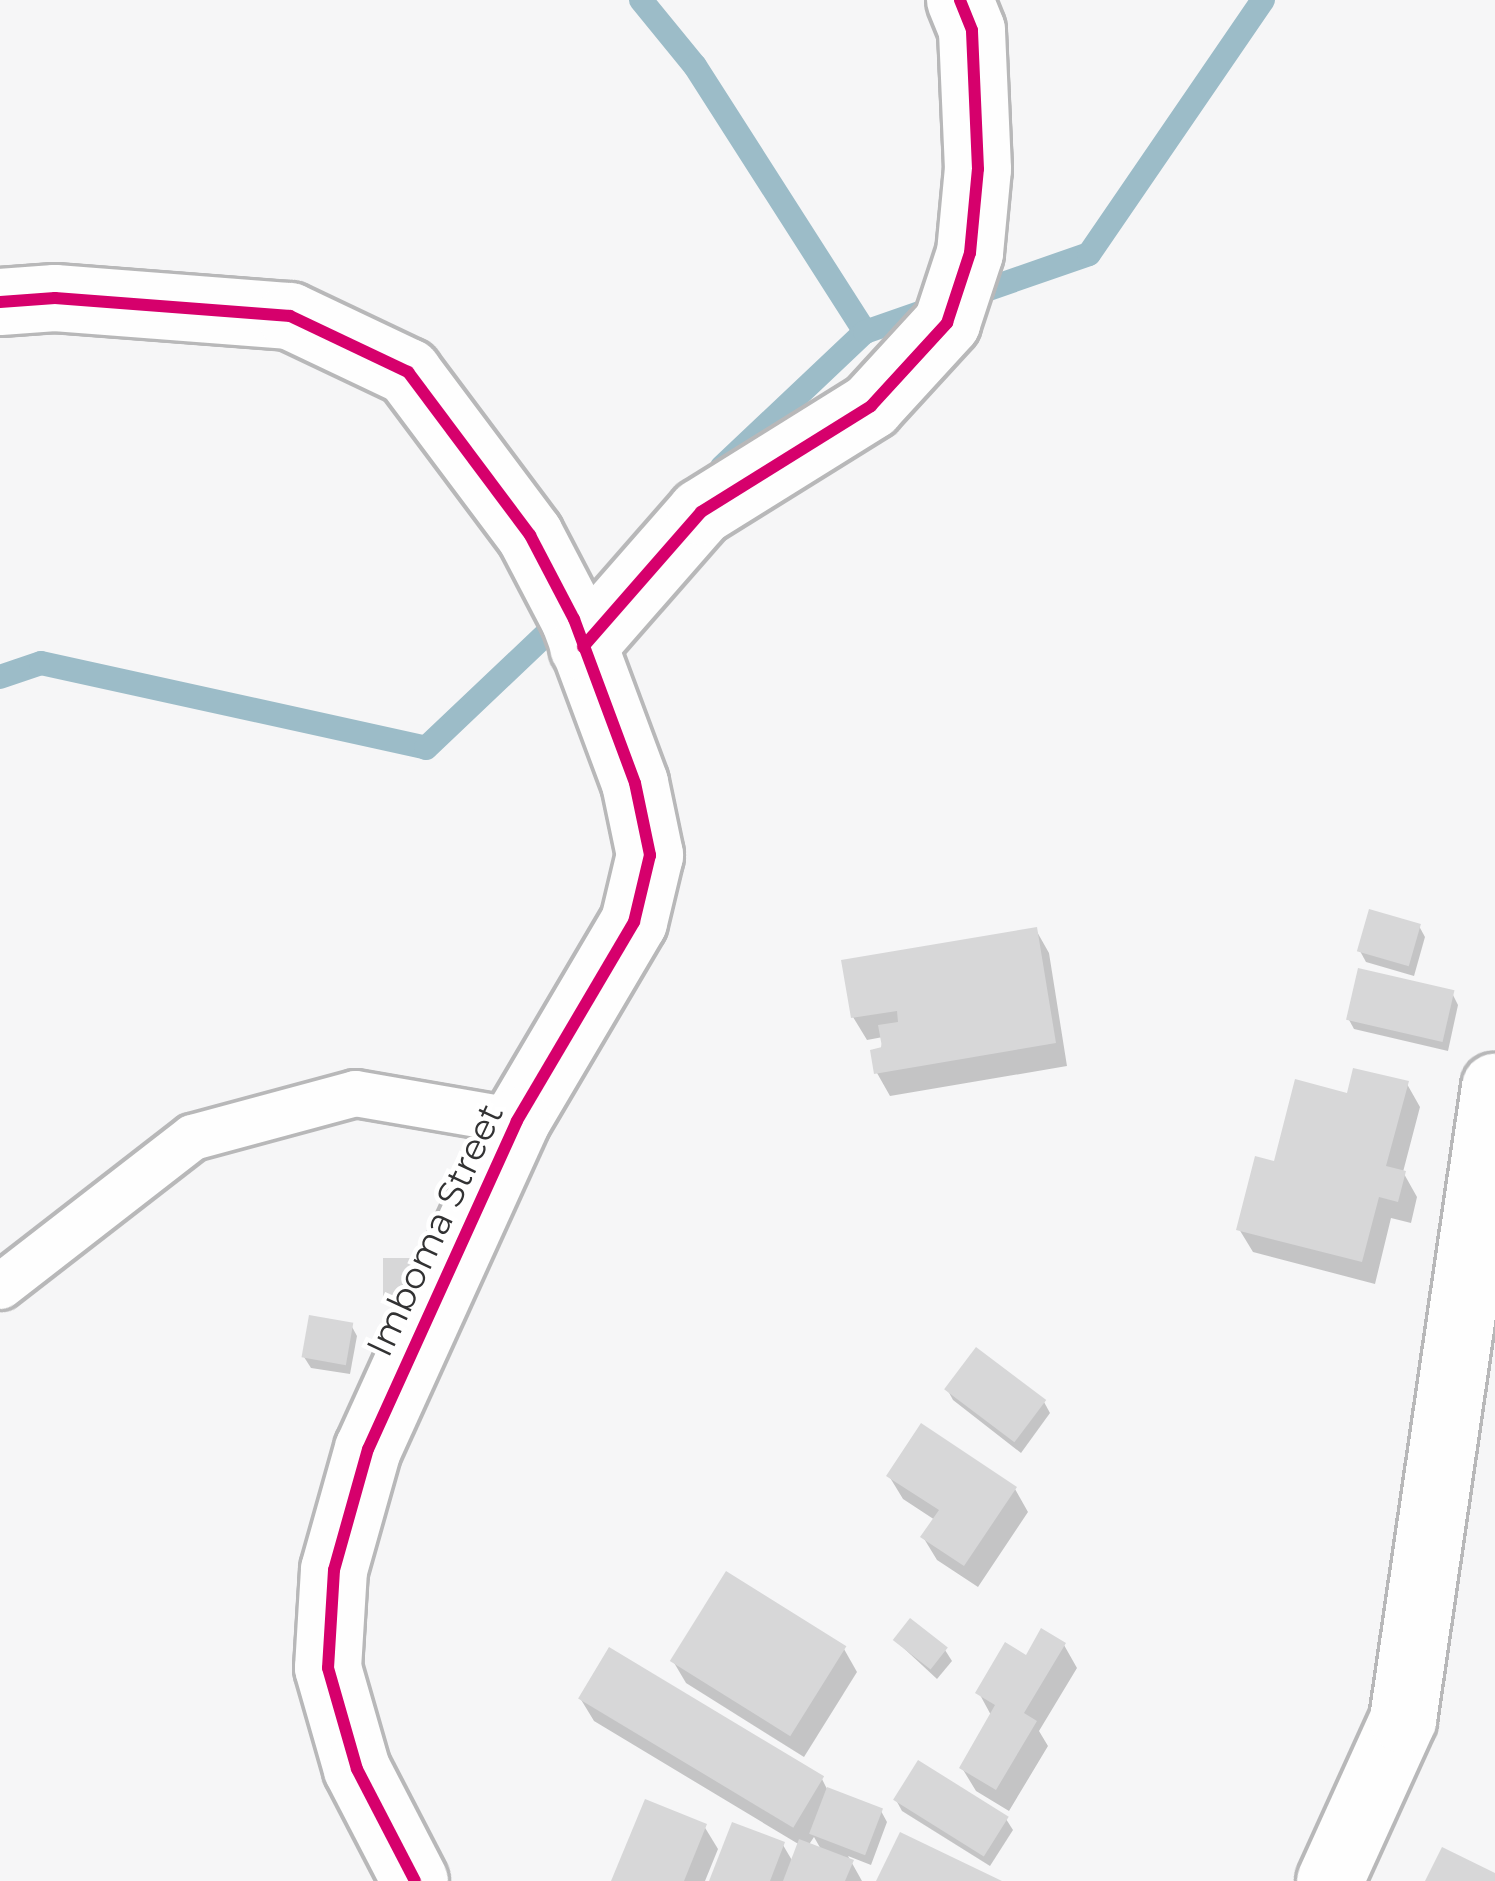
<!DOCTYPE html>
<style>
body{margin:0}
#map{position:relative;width:1495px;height:1881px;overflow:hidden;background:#f6f6f7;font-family:Montserrat,sans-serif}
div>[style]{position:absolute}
.shadow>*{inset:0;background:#0003}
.stream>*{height:24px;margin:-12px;padding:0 12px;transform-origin:12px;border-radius:12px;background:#9cbcc8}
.building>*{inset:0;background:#d7d7d8;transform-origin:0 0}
.roads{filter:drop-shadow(3px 0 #b8b8b9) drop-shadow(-3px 0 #b8b8b9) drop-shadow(0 3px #b8b8b9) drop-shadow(0 -3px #b8b8b9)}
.service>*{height:45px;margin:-22.5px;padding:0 22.5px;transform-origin:22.5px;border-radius:22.5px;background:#fefefe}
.minor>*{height:66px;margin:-33px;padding:0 33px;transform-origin:33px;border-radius:33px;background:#fefefe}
.cycleway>*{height:12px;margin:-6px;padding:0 6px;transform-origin:6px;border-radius:6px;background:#d6006c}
span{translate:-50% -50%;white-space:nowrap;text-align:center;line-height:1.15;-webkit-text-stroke:9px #fff;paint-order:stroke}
.street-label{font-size:36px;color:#323233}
</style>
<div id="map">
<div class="shadow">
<div style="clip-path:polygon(1419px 926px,1425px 937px,1414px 976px,1366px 962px,1360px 951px)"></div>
<div style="clip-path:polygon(1036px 930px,1049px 953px,1067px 1066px,890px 1096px,877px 1073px,883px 1037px,867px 1040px,853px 1017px)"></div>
<div style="clip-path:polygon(1452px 993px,1458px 1005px,1448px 1051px,1354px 1029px,1348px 1018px)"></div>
<div style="clip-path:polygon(1407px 1084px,1420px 1107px,1403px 1172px,1417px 1197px,1411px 1223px,1391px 1218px,1375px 1284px,1253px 1252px,1239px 1229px,1276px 1164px,1349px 1096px)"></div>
<div style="clip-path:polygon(351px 1325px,357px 1336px,350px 1374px,311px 1368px,304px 1357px)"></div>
<div style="clip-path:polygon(947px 1389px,1044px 1402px,1050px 1413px,1021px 1453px,953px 1400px)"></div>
<div style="clip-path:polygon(889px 1476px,1015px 1489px,1028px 1512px,978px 1587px,937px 1560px,923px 1537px,935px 1520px,903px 1499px)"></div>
<div style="clip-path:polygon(896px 1641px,945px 1650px,952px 1661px,937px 1679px)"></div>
<div style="clip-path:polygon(1064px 1645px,1077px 1668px,1039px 1731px,1048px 1746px,1009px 1811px,976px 1791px,962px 1768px,992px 1717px,979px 1693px,1027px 1659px)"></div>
<div style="clip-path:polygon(844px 1649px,857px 1672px,804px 1757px,686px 1683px,673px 1661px)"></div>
<div style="clip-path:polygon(evenodd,580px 1698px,822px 1779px,828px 1791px,881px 1811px,887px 1822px,871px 1865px,848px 1856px,862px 1881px,712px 1881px,783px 1845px,793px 1862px,800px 1845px,594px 1721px,580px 1698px,814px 1837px,822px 1851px,808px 1846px,814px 1837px)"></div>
<div style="clip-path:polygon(896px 1800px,1006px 1819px,1013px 1830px,990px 1866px,902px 1811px)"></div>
<div style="clip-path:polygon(704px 1826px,718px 1849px,705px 1881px,615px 1881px)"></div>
</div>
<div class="stream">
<div style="left:641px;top:0;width:85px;rotate:50.7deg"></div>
<div style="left:695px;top:66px;width:316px;rotate:57.4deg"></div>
<div style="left:722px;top:467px;width:197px;rotate:-43.4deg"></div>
<div style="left:865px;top:332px;width:237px;rotate:-19.2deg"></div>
<div style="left:1089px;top:254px;width:308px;rotate:-55.6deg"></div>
<div style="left:0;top:677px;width:43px;rotate:-18.9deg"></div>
<div style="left:41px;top:663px;width:394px;rotate:12.4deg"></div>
<div style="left:426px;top:748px;width:193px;rotate:-43.5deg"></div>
</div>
<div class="building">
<div style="left:1369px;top:909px;width:54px;height:44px;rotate:16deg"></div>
<div style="clip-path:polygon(1037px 927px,1056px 1043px,874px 1074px,870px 1050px,882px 1047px,878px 1025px,898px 1022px,897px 1011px,851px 1018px,841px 960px)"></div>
<div style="left:1358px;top:968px;width:99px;height:53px;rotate:13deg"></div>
<div style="clip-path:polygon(1353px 1068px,1409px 1081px,1386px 1166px,1406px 1171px,1398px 1202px,1379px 1197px,1362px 1262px,1236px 1230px,1255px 1156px,1274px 1161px,1295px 1079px,1347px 1093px)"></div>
<div style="left:414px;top:1258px;width:46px;height:31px;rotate:90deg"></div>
<div style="left:309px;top:1315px;width:45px;height:43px;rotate:10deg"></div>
<div style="left:976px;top:1347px;width:88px;height:53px;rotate:37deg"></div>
<div style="clip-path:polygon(921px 1423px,1017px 1487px,964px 1566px,920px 1537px,939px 1510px,886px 1476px)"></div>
<div style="left:726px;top:1571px;width:142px;height:106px;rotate:32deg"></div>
<div style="left:910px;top:1618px;width:48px;height:28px;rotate:38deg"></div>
<div style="clip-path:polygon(1041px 1628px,1066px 1643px,1024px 1713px,1037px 1721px,996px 1790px,959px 1768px,995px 1705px,975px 1693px,1005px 1642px,1026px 1655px)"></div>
<div style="left:609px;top:1647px;width:251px;height:60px;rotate:31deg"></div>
<div style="left:918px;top:1760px;width:107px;height:47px;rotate:32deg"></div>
<div style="left:827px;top:1787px;width:60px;height:50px;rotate:21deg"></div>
<div style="clip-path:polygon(645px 1799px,707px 1824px,684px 1881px,611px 1881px)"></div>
<div style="clip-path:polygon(732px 1822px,785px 1842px,770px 1881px,709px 1881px)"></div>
<div style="clip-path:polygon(900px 1832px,1002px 1881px,876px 1881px)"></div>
<div style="clip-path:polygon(799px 1839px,854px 1860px,845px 1881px,783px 1881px)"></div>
<div style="clip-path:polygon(1442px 1847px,1495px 1873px,1495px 1881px,1425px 1881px)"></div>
</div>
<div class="roads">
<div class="service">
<div style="left:0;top:1286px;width:243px;rotate:-37.8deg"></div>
<div style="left:192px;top:1137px;width:169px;rotate:-15.1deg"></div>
<div style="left:355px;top:1093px;width:164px;rotate:9.8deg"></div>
</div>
<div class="minor">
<div style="left:0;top:302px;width:55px;rotate:-4.2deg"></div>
<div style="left:55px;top:298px;width:236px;rotate:4.4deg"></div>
<div style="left:290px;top:316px;width:131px;rotate:25.4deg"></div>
<div style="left:408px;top:372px;width:204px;rotate:53.2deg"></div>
<div style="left:530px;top:535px;width:95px;rotate:62.4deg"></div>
<div style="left:574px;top:619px;width:175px;rotate:69.6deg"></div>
<div style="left:635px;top:783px;width:74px;rotate:78.2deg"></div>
<div style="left:650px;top:855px;width:69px;rotate:103.4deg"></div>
<div style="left:634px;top:922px;width:231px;rotate:120.5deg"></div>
<div style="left:517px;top:1121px;width:360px;rotate:114.4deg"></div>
<div style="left:368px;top:1449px;width:126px;rotate:105.7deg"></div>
<div style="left:334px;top:1570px;width:98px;rotate:93.5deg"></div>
<div style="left:328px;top:1668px;width:105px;rotate:74deg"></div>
<div style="left:357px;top:1769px;width:126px;rotate:62.6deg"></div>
<div style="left:583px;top:647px;width:179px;rotate:-48.8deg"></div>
<div style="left:701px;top:512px;width:200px;rotate:-31.9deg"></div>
<div style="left:871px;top:406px;width:113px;rotate:-47.5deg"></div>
<div style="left:947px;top:323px;width:74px;rotate:-71.8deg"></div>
<div style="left:970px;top:253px;width:84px;rotate:-84.6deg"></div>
<div style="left:978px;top:169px;width:139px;rotate:-92.5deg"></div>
<div style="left:972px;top:30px;width:32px;rotate:-112deg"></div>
<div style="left:1330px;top:1881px;width:177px;rotate:-65.6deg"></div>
<div style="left:1403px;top:1720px;width:640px;rotate:-81.73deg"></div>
</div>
</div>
<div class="cycleway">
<div style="left:0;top:302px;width:55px;rotate:-4.2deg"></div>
<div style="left:55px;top:298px;width:236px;rotate:4.4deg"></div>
<div style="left:290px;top:316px;width:131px;rotate:25.4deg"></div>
<div style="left:408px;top:372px;width:204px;rotate:53.2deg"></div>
<div style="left:530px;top:535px;width:95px;rotate:62.4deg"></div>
<div style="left:574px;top:619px;width:175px;rotate:69.6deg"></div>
<div style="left:635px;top:783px;width:74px;rotate:78.2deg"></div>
<div style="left:650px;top:855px;width:69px;rotate:103.4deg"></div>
<div style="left:634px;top:922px;width:231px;rotate:120.5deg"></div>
<div style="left:517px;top:1121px;width:360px;rotate:114.4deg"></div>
<div style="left:368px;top:1449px;width:126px;rotate:105.7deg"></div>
<div style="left:334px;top:1570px;width:98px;rotate:93.5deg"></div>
<div style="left:328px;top:1668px;width:105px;rotate:74deg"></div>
<div style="left:357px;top:1769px;width:126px;rotate:62.6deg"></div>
<div style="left:583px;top:647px;width:179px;rotate:-48.8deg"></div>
<div style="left:701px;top:512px;width:200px;rotate:-31.9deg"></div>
<div style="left:871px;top:406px;width:113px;rotate:-47.5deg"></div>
<div style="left:947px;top:323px;width:74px;rotate:-71.8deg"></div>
<div style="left:970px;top:253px;width:84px;rotate:-84.6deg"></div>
<div style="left:978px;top:169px;width:139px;rotate:-92.5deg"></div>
<div style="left:972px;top:30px;width:32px;rotate:-112deg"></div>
</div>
<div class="street-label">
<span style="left:435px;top:1230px;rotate:-65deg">Imboma Street</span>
</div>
</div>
